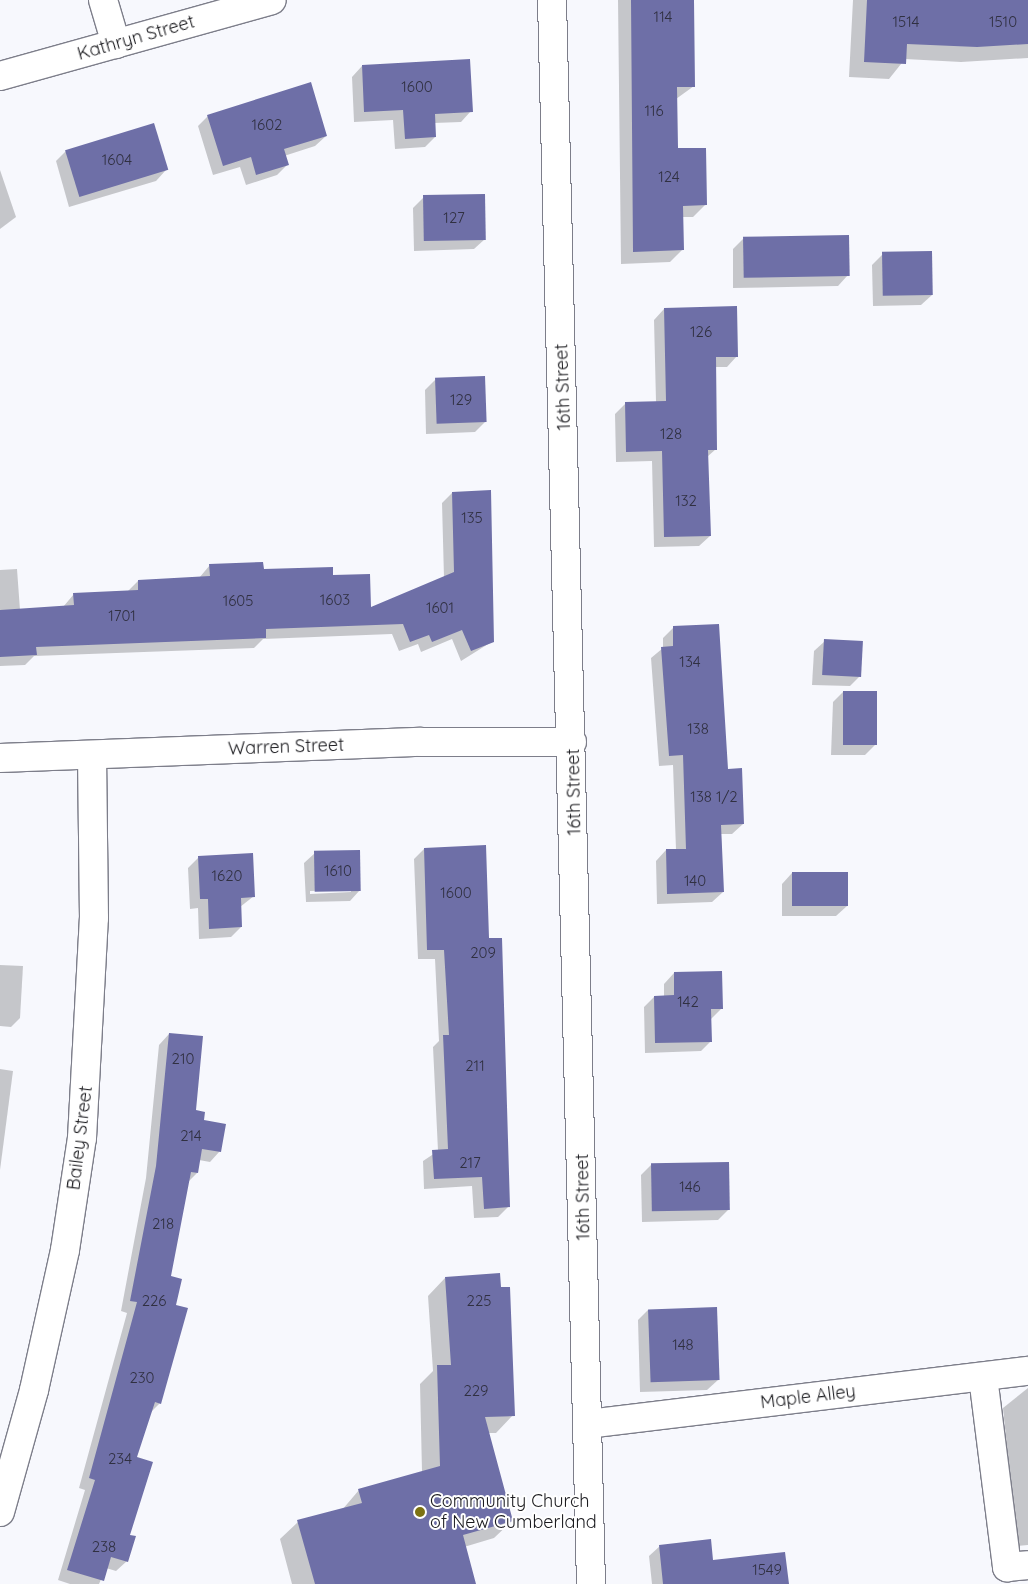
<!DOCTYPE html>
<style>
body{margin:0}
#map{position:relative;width:1028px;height:1584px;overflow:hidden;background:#f7f8fd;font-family:Quicksand,sans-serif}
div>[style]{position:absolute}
.shadow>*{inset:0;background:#0003}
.building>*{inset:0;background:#6e6fa7;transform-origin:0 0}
.roads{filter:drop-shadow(1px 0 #7d7e8a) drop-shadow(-1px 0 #7d7e8a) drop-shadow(0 1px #7d7e8a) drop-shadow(0 -1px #7d7e8a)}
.minor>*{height:28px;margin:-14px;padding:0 14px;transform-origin:14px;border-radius:14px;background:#fff}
.dots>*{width:14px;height:14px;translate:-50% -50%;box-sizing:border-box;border:2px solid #fff;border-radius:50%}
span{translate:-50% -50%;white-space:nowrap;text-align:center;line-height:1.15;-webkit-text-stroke:4px #fff;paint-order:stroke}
.number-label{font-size:15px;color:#303041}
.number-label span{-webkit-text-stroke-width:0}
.street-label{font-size:18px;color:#1b1b1f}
.poi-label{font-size:18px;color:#1b1b1f}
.left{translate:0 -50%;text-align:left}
</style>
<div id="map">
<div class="shadow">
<div style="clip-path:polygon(618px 0,693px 0,694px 86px,676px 99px,677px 150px,706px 204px,693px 217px,682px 217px,683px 249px,670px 262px,621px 264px)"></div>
<div style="clip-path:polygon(853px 0,1028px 0,1028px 58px,961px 62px,905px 59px,889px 79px,849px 77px)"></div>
<div style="clip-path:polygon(362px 66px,471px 111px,461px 122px,434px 123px,435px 137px,425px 147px,395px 149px,393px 120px,354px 122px,352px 77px)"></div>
<div style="clip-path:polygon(208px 116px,326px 136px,315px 146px,284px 156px,287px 165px,277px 175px,246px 185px,240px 167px,213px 175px,198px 126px)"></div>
<div style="clip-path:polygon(66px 151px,166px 170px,156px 181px,69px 207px,56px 161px)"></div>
<div style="clip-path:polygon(0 170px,16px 217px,0 229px)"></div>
<div style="clip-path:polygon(424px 197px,485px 239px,474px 249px,414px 251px,413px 208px)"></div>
<div style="clip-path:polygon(743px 239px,848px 275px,838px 286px,733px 288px,733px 249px)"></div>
<div style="clip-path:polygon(882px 255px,932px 295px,921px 305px,873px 306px,872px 265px)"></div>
<div style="clip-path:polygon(664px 309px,737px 356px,727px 367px,715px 367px,716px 449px,707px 457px,710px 536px,699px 546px,654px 547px,652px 461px,616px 462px,615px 414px,626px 403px,656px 402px,654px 320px)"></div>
<div style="clip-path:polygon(435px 380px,486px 421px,475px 432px,426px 434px,425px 390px)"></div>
<div style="clip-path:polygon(452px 493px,493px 641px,461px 661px,452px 639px,421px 652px,418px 644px,399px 651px,392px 634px,263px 639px,254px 648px,34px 656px,25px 665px,0 666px,0 570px,17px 569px,20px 610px,63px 607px,74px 594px,128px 591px,138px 581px,199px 578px,210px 565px,332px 576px,370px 609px,444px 578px,442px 503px)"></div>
<div style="clip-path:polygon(674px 627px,743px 824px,732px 834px,721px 834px,723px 892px,712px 902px,657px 904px,656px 861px,666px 850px,676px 850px,673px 765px,659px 766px,651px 658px,663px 648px,663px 638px)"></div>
<div style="clip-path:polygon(825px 641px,860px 676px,850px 686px,812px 685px,814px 651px)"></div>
<div style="clip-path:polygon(843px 692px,875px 745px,865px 755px,831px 755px,833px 702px)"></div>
<div style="clip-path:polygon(424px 849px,488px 939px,508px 1207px,498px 1217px,474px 1218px,472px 1186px,424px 1189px,423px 1161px,438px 1151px,433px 1047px,439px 1041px,435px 959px,418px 959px,414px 859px)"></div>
<div style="clip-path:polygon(evenodd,315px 853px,360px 890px,350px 901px,306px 902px,304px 863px,315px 853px,351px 890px,351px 892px,310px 894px,310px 891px,351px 890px)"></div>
<div style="clip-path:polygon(199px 857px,254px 896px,240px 907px,241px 927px,231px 937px,199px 939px,198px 908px,190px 909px,188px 868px)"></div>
<div style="clip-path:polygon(792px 873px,847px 906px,836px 916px,782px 916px,782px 884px)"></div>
<div style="clip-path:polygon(0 965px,23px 966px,20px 1018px,11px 1027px,0 1026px)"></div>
<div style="clip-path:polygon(674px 973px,721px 1009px,710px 1020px,711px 1041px,701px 1051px,645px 1053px,644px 1007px,654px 997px,664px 997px,664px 984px)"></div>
<div style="clip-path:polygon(169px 1034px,195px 1111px,220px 1151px,210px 1162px,199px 1160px,197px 1173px,188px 1182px,170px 1277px,174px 1306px,160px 1403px,150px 1413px,135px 1457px,127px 1561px,116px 1571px,106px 1568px,99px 1584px,70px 1584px,58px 1580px,85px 1490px,79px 1488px,127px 1313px,121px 1311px,146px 1178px,159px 1045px)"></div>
<div style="clip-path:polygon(0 1069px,13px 1071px,0 1170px)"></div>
<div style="clip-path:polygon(651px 1165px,729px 1209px,718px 1220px,642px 1222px,641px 1175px)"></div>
<div style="clip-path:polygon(445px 1278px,513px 1415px,496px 1433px,488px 1433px,512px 1521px,494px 1538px,464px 1547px,474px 1584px,292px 1584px,280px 1539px,298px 1522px,342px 1510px,359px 1490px,422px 1472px,420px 1384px,433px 1371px,428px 1296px)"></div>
<div style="clip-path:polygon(648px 1310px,718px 1380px,707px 1390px,640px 1392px,638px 1320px)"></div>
<div style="clip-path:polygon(1028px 1388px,1028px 1545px,1017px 1546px,1003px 1408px)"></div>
<div style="clip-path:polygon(660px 1546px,712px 1562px,787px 1584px,652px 1584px,649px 1556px)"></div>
</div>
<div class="building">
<div style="clip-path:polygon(631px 0,694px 0,695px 87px,677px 87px,678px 148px,706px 148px,707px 205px,683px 206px,684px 250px,633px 252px)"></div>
<div style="clip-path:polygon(867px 0,1028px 0,1028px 44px,977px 47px,907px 44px,906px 64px,864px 62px)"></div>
<div style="clip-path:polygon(470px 59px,473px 112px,435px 114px,436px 137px,405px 139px,403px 110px,364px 112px,362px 65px)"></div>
<div style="clip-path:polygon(311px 82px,327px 136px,284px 149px,289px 165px,256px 175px,251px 157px,223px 166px,207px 115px)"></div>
<div style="left:154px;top:123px;width:49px;height:93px;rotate:73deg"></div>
<div style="left:485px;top:194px;width:46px;height:62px;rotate:89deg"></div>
<div style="left:849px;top:235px;width:41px;height:106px;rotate:89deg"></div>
<div style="left:932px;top:251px;width:44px;height:50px;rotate:89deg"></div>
<div style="clip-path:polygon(737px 306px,738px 357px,716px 357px,717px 450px,708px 450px,711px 536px,664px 537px,662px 451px,626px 452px,625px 402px,666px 401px,664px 308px)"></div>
<div style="left:485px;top:376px;width:46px;height:50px;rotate:88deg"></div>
<div style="clip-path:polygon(491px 490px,494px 642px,471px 651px,462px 630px,432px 642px,429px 635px,410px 642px,403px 624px,266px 629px,266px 638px,36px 647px,37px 655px,0 657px,0 610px,74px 605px,73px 593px,138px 590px,138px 580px,210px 576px,209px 564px,263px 562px,264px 569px,333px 567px,333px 575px,370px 574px,371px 607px,454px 572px,452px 492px)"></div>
<div style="clip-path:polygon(719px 624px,728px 769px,742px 768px,744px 824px,721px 825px,724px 892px,667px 894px,666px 849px,686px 849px,683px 755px,669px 756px,661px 647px,673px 646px,673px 626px)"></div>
<div style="left:824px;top:639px;width:39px;height:36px;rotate:3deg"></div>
<div style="left:843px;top:691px;width:34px;height:54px"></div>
<div style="clip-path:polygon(486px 845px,489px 938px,502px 938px,510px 1207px,484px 1209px,482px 1177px,434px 1179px,432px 1150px,448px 1149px,443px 1035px,449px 1035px,444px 950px,427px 950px,424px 848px)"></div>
<div style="left:360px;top:850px;width:41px;height:46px;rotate:89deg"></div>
<div style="clip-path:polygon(253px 853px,255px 897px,241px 898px,242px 927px,209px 929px,208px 899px,200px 899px,198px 856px)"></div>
<div style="left:792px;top:872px;width:56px;height:34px"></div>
<div style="clip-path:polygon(722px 971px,723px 1009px,711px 1009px,712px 1042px,655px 1043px,654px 996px,674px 995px,674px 972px)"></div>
<div style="clip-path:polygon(169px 1033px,203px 1036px,196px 1110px,205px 1112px,204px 1120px,226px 1124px,221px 1152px,202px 1149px,198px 1173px,191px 1172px,171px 1276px,182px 1279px,176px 1305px,188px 1308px,161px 1404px,155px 1402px,137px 1457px,153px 1462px,130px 1535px,136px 1536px,128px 1562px,111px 1557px,104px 1581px,67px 1570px,95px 1480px,89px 1478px,137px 1302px,130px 1301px,156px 1166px)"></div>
<div style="left:729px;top:1162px;width:48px;height:78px;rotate:89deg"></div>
<div style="clip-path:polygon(500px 1273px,501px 1287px,510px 1287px,515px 1416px,485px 1417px,513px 1521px,463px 1535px,476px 1584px,315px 1584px,297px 1520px,362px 1503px,358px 1489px,440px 1466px,437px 1365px,451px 1365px,445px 1277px)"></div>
<div style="left:717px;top:1307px;width:73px;height:69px;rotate:88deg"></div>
<div style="clip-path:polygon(711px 1539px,713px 1560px,785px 1552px,789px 1584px,663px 1584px,659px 1545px)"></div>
</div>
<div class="roads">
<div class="minor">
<div style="left:103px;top:0;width:46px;rotate:73.5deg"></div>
<div style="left:552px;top:0;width:1584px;rotate:88.59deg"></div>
<div style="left:0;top:76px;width:282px;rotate:-15.6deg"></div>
<div style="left:0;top:758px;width:421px;rotate:-2.2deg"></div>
<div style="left:421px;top:742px;width:151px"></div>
<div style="left:983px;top:1377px;width:192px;rotate:82.8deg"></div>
<div style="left:1007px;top:1567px;width:21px;rotate:-5deg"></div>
<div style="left:588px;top:1424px;width:443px;rotate:-6.9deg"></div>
<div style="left:0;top:1512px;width:127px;rotate:-74.4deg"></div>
<div style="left:34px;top:1390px;width:143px;rotate:-77.5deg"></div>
<div style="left:65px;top:1250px;width:113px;rotate:-81.4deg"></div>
<div style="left:82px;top:1138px;width:220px;rotate:-86.9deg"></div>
<div style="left:94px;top:918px;width:163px;rotate:-90.7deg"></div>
</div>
</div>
<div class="dots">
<div style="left:420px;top:1512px;background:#7c7213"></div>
</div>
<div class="number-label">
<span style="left:663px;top:17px">114</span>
<span style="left:906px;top:22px">1514</span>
<span style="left:1003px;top:22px">1510</span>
<span style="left:417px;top:87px">1600</span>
<span style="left:654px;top:111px">116</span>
<span style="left:267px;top:125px">1602</span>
<span style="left:117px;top:160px">1604</span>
<span style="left:669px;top:177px">124</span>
<span style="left:454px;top:218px">127</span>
<span style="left:701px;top:332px">126</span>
<span style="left:461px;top:400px">129</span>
<span style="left:671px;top:434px">128</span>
<span style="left:686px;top:501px">132</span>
<span style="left:472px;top:518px">135</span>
<span style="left:335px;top:600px">1603</span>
<span style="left:238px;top:601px">1605</span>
<span style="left:440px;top:608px">1601</span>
<span style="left:122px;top:616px">1701</span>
<span style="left:690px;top:662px">134</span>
<span style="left:698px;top:729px">138</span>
<span style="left:714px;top:797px">138 1/2</span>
<span style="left:338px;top:871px">1610</span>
<span style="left:227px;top:876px">1620</span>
<span style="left:695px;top:881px">140</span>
<span style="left:456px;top:893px">1600</span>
<span style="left:483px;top:953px">209</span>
<span style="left:688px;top:1002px">142</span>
<span style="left:183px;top:1059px">210</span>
<span style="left:475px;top:1066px">211</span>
<span style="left:191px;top:1136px">214</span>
<span style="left:470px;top:1163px">217</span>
<span style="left:690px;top:1187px">146</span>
<span style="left:163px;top:1224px">218</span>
<span style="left:154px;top:1301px">226</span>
<span style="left:479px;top:1301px">225</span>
<span style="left:683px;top:1345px">148</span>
<span style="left:142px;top:1378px">230</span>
<span style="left:476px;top:1391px">229</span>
<span style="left:120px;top:1459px">234</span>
<span style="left:104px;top:1547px">238</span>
<span style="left:767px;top:1570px">1549</span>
</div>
<div class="street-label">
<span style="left:136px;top:38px;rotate:-16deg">Kathryn Street</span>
<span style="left:563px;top:387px;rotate:-92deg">16th Street</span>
<span style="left:286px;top:747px;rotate:-2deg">Warren Street</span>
<span style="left:574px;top:792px;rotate:-91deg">16th Street</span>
<span style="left:80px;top:1138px;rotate:-83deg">Bailey Street</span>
<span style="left:583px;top:1197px;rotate:-91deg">16th Street</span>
<span style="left:808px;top:1397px;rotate:-7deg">Maple Alley</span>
</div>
<div class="poi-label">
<span class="left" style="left:430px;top:1512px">Community Church<br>of New Cumberland</span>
</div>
</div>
